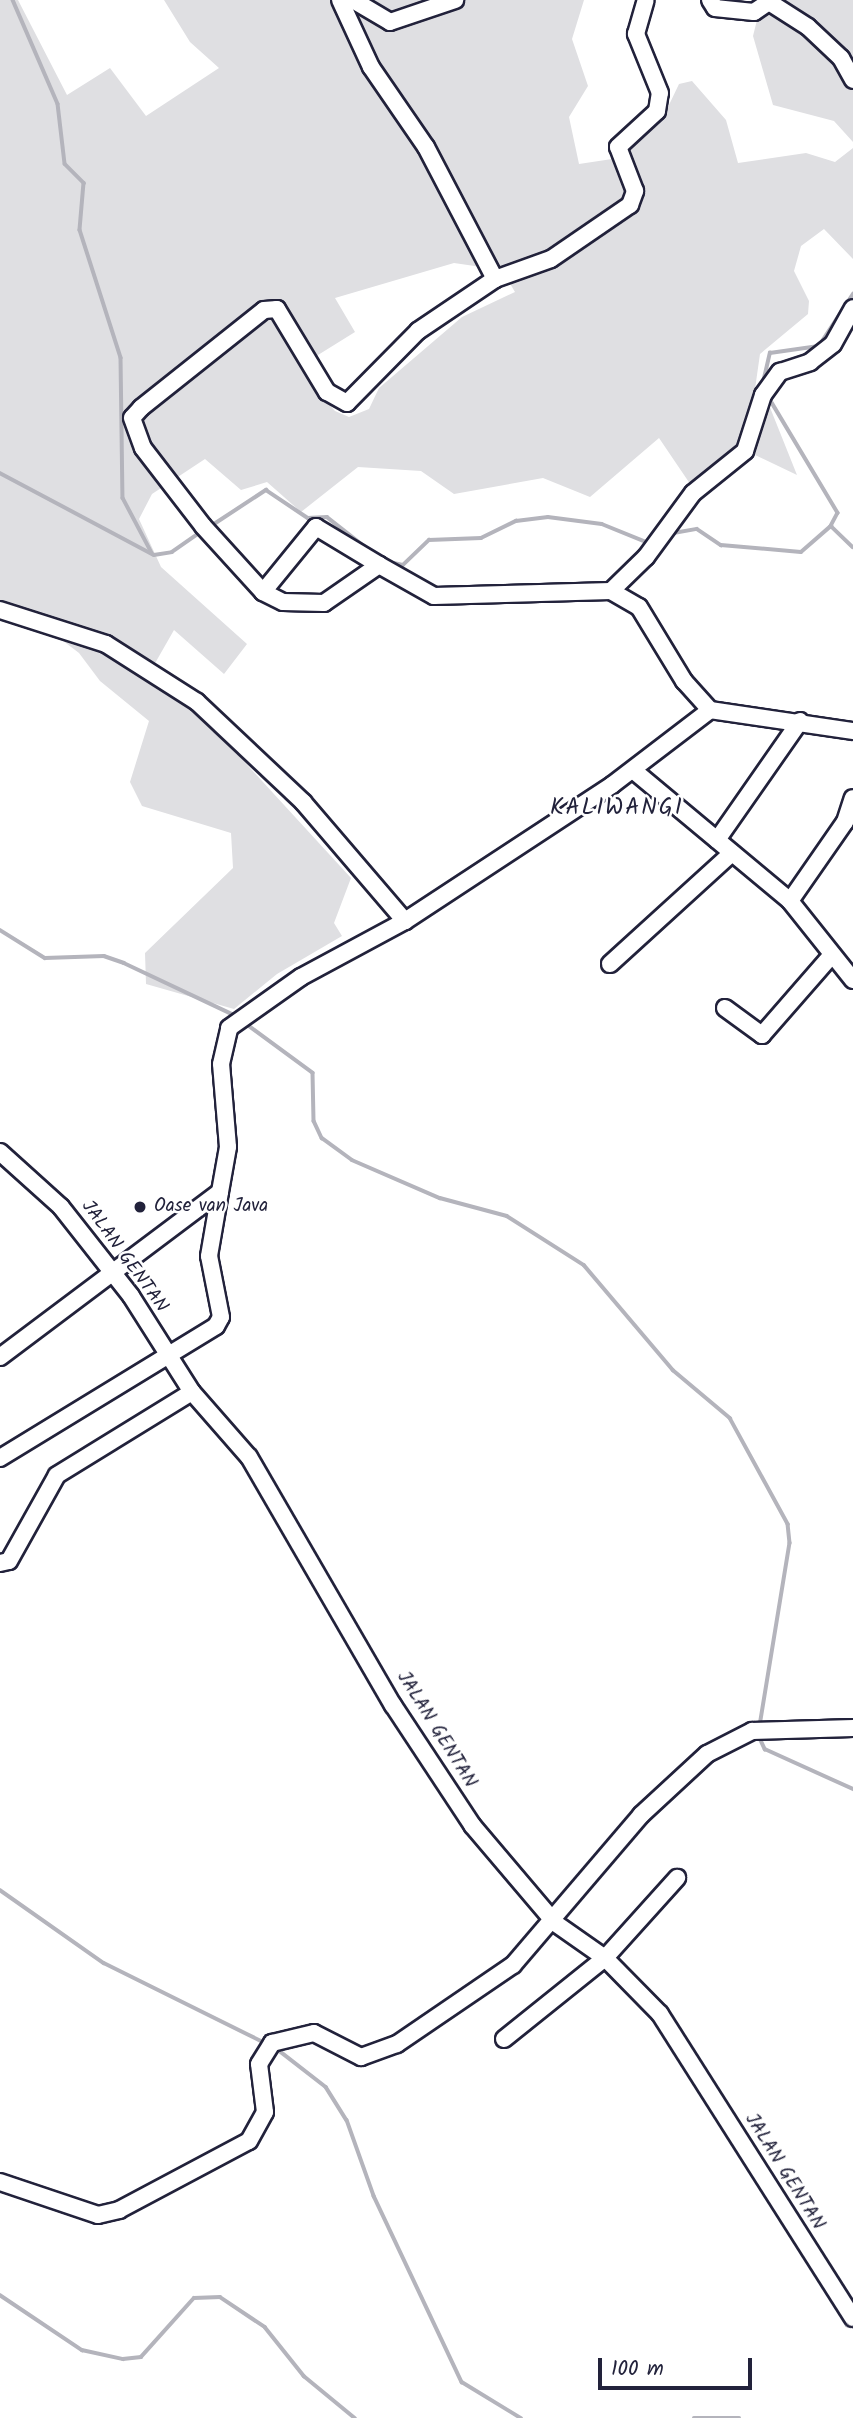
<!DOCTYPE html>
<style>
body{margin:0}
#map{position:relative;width:853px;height:2418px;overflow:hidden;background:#fff;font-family:Kalam,sans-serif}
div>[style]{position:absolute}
.green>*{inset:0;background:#dfdfe2}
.stream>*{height:3.5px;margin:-1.75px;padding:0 1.75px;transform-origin:1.75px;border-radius:1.75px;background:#b4b4bc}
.roads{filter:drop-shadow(2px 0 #22223b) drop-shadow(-2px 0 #22223b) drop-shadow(0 2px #22223b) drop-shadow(0 -2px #22223b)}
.minor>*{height:16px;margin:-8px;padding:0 8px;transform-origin:8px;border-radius:8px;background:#fff}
.dots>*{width:19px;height:19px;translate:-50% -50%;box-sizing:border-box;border:4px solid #fff;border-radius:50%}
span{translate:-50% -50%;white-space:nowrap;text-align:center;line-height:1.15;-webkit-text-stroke:5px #fff;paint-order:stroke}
.poi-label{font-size:19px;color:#22223b}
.left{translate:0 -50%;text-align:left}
.street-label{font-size:19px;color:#22223b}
.quarter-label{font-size:23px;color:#22223b;letter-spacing:2px}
.scale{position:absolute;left:598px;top:2358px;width:154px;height:32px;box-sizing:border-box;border:4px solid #22223b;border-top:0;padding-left:9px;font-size:21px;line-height:24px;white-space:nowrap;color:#22223b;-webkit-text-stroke:5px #fff;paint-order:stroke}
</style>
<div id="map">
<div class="green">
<div style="clip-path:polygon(evenodd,0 0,18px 0,67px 95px,110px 68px,146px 116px,219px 68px,190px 42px,164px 0,584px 0,572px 39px,588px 86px,569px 117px,579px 164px,612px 159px,668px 107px,679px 84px,692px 81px,726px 120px,738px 163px,806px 153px,835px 162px,853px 148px,853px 259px,824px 229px,801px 246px,794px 271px,809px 301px,808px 314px,760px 354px,755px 389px,769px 405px,797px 475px,753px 454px,701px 500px,659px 438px,590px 497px,543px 478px,454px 494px,421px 471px,358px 467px,301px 512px,267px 482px,241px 490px,205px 459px,152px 494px,139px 519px,161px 567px,247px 644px,224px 674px,174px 630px,146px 679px,207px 721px,351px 878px,334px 923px,342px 936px,277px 974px,234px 1009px,146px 984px,145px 953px,233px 868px,231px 833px,142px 806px,130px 782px,149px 721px,100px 681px,79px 653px,16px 605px,0 601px,0 0,454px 263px,502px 270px,515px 292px,462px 317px,379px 388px,369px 409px,349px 417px,335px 411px,312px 384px,318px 355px,355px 332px,335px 298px,454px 263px)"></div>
<div style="clip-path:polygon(762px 0,853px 0,853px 142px,834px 121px,773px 105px,753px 36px)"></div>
</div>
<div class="stream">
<div style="left:13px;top:0;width:113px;rotate:66.6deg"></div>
<div style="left:58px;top:104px;width:60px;rotate:83.3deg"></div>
<div style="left:65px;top:164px;width:27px;rotate:45deg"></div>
<div style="left:84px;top:183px;width:47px;rotate:94.9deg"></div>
<div style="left:80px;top:230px;width:134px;rotate:72.2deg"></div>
<div style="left:121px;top:358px;width:140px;rotate:89.2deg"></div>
<div style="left:123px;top:498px;width:62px;rotate:62.2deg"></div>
<div style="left:762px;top:387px;width:35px;rotate:-77deg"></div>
<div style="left:770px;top:353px;width:49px;rotate:-8.1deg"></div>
<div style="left:819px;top:346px;width:62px;rotate:-56.8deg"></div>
<div style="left:768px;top:396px;width:136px;rotate:59.1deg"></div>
<div style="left:838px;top:513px;width:15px;rotate:118deg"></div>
<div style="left:831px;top:526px;width:30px;rotate:44deg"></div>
<div style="left:0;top:473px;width:174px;rotate:28deg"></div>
<div style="left:154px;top:555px;width:18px;rotate:-9deg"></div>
<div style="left:172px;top:552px;width:35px;rotate:-35deg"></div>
<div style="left:211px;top:526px;width:66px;rotate:-33.2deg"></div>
<div style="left:266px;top:490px;width:50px;rotate:33.7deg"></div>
<div style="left:308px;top:518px;width:19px;rotate:-3deg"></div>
<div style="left:327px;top:517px;width:58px;rotate:38deg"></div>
<div style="left:668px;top:534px;width:29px;rotate:-10deg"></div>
<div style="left:697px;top:529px;width:29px;rotate:34deg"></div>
<div style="left:721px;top:545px;width:80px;rotate:5deg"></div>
<div style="left:801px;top:552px;width:40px;rotate:-41deg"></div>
<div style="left:389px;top:562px;width:14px;rotate:12deg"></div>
<div style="left:403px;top:565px;width:36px;rotate:-44deg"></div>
<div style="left:429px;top:540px;width:52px;rotate:-2.2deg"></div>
<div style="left:481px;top:538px;width:39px;rotate:-26deg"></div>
<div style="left:516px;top:521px;width:32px;rotate:-7deg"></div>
<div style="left:548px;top:517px;width:54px;rotate:7.4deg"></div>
<div style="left:602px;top:524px;width:51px;rotate:22deg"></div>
<div style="left:0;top:930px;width:53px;rotate:31.9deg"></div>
<div style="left:45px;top:958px;width:59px;rotate:-1.9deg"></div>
<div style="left:104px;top:956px;width:21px;rotate:19deg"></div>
<div style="left:124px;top:963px;width:124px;rotate:25.3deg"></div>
<div style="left:245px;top:1023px;width:84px;rotate:36.3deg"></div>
<div style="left:313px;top:1073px;width:48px;rotate:88.8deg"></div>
<div style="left:314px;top:1121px;width:19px;rotate:65deg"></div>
<div style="left:322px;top:1138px;width:37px;rotate:36deg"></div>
<div style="left:352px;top:1160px;width:96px;rotate:23.4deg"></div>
<div style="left:440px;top:1198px;width:69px;rotate:15deg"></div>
<div style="left:507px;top:1216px;width:91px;rotate:32.5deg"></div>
<div style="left:584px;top:1265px;width:138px;rotate:49.7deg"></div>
<div style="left:673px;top:1370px;width:75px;rotate:40.1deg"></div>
<div style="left:730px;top:1418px;width:121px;rotate:61.3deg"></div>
<div style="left:788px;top:1524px;width:19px;rotate:84deg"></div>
<div style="left:790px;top:1543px;width:186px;rotate:99.3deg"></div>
<div style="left:758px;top:1734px;width:17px;rotate:65deg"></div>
<div style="left:765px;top:1749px;width:97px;rotate:24.4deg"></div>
<div style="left:0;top:1890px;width:127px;rotate:35.1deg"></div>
<div style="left:104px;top:1963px;width:182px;rotate:26.4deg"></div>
<div style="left:277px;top:2049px;width:62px;rotate:37.8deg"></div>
<div style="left:326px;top:2087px;width:39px;rotate:58deg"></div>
<div style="left:347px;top:2120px;width:81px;rotate:70.4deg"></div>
<div style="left:374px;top:2196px;width:206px;rotate:64.7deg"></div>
<div style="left:462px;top:2382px;width:69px;rotate:31.4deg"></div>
<div style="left:0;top:2295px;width:99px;rotate:33.9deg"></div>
<div style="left:82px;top:2350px;width:42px;rotate:12.4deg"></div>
<div style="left:123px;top:2359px;width:18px;rotate:-6deg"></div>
<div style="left:141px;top:2357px;width:79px;rotate:-48.1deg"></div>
<div style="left:194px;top:2298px;width:26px;rotate:-2deg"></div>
<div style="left:220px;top:2297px;width:54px;rotate:33.7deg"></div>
<div style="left:265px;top:2327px;width:63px;rotate:51.5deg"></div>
<div style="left:304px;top:2376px;width:66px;rotate:39.5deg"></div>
<div style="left:694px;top:2418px;width:45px"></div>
</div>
<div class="roads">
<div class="minor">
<div style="left:340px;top:0;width:74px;rotate:65.2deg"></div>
<div style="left:371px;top:67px;width:97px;rotate:55.5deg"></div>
<div style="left:426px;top:147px;width:149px;rotate:62.4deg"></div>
<div style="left:495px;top:279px;width:93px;rotate:146deg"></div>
<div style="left:418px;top:331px;width:101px;rotate:134.6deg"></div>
<div style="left:347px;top:403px;width:23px;rotate:-151deg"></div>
<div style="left:327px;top:392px;width:97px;rotate:-121.1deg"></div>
<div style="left:277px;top:309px;width:13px;rotate:176deg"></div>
<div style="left:264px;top:310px;width:157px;rotate:141.5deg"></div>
<div style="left:141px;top:408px;width:13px;rotate:132deg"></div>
<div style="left:132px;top:418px;width:32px;rotate:70deg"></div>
<div style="left:143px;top:448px;width:98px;rotate:52.4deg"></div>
<div style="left:203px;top:526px;width:89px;rotate:47.7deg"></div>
<div style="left:263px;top:592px;width:22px;rotate:27deg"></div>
<div style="left:283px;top:602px;width:41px;rotate:1.4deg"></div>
<div style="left:324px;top:603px;width:67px;rotate:-34.6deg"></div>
<div style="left:379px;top:565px;width:63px;rotate:29.4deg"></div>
<div style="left:434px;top:596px;width:177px;rotate:-1.6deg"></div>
<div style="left:611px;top:591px;width:32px;rotate:30deg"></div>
<div style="left:639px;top:607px;width:87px;rotate:58.7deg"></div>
<div style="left:684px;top:681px;width:39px;rotate:48deg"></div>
<div style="left:353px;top:0;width:43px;rotate:30.7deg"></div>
<div style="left:390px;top:22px;width:69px;rotate:-18.7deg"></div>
<div style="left:710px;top:0;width:9px;rotate:58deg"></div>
<div style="left:715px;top:8px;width:39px;rotate:6deg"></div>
<div style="left:754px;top:12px;width:18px;rotate:-34deg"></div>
<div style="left:769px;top:2px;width:46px;rotate:32.7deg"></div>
<div style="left:808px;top:27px;width:45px;rotate:43.2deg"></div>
<div style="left:841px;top:58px;width:25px;rotate:61deg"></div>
<div style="left:495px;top:279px;width:59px;rotate:-19.7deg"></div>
<div style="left:551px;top:259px;width:96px;rotate:-34.4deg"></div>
<div style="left:630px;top:205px;width:15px;rotate:-70deg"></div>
<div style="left:635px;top:191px;width:47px;rotate:-111.1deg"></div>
<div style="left:618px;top:147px;width:53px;rotate:-42.7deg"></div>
<div style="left:657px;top:111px;width:18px;rotate:-81deg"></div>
<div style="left:660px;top:93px;width:64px;rotate:-112.1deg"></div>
<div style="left:636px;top:34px;width:35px;rotate:-74deg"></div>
<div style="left:611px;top:591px;width:49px;rotate:-44.2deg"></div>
<div style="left:646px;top:557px;width:79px;rotate:-53.7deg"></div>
<div style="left:693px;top:493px;width:67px;rotate:-38.9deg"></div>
<div style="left:745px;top:451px;width:59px;rotate:-72.2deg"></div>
<div style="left:763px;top:395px;width:29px;rotate:-54deg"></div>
<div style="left:780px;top:372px;width:32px;rotate:-18deg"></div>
<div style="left:810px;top:362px;width:29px;rotate:-38deg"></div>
<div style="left:833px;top:344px;width:41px;rotate:-60.9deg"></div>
<div style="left:263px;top:592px;width:84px;rotate:-50.8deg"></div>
<div style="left:316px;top:527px;width:74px;rotate:31.1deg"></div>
<div style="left:0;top:610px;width:111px;rotate:17.8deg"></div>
<div style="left:106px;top:644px;width:108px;rotate:32.5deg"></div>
<div style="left:197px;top:702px;width:146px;rotate:43.3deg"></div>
<div style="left:303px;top:802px;width:157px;rotate:49.4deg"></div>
<div style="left:405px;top:921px;width:248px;rotate:-33.3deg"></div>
<div style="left:612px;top:785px;width:123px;rotate:-37.4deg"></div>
<div style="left:710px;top:710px;width:145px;rotate:8.4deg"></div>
<div style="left:633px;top:770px;width:204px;rotate:39.8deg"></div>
<div style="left:790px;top:901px;width:101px;rotate:51.4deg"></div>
<div style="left:717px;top:840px;width:145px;rotate:-55.1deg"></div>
<div style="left:790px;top:901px;width:96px;rotate:-55.2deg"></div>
<div style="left:845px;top:822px;width:25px;rotate:-72deg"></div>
<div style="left:610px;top:964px;width:165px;rotate:-42.3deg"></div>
<div style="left:725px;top:1008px;width:46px;rotate:36.1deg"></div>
<div style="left:762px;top:1035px;width:103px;rotate:-48.9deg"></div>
<div style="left:0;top:1152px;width:82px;rotate:42deg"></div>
<div style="left:61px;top:1207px;width:113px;rotate:51.8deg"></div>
<div style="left:131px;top:1296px;width:114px;rotate:57.6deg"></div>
<div style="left:192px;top:1392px;width:86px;rotate:48.8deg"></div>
<div style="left:249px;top:1457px;width:287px;rotate:59.9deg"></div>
<div style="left:393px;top:1705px;width:144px;rotate:56.6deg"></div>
<div style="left:472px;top:1825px;width:128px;rotate:49.7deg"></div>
<div style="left:555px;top:1923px;width:61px;rotate:35deg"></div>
<div style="left:605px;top:1958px;width:78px;rotate:45.5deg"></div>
<div style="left:660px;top:2014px;width:360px;rotate:57.6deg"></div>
<div style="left:0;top:1357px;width:275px;rotate:-36.9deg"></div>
<div style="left:220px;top:1192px;width:46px;rotate:-79.9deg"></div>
<div style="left:228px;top:1147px;width:83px;rotate:-94.8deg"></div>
<div style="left:221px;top:1064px;width:37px;rotate:-77deg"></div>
<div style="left:229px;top:1028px;width:88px;rotate:-35.3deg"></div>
<div style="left:301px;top:977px;width:118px;rotate:-28.3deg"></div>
<div style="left:0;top:1458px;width:253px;rotate:-31.4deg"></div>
<div style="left:216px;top:1326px;width:10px;rotate:-61deg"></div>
<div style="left:221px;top:1317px;width:62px;rotate:-101.1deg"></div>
<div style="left:209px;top:1256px;width:65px;rotate:-80.2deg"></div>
<div style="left:0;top:1563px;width:9px;rotate:-13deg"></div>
<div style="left:9px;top:1561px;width:98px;rotate:-60.8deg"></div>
<div style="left:57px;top:1475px;width:158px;rotate:-31.6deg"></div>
<div style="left:504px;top:2039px;width:129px;rotate:-38.7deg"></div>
<div style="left:605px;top:1958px;width:108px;rotate:-48deg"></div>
<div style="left:0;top:2182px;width:103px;rotate:18.6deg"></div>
<div style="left:98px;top:2215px;width:22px;rotate:-13deg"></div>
<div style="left:119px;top:2210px;width:147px;rotate:-28deg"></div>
<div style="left:249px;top:2141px;width:33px;rotate:-61deg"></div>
<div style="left:265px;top:2112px;width:48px;rotate:-97.1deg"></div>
<div style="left:259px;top:2064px;width:25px;rotate:-58deg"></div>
<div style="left:272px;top:2043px;width:43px;rotate:-13.4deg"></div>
<div style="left:314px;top:2033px;width:53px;rotate:27.1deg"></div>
<div style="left:361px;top:2057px;width:38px;rotate:-20deg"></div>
<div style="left:397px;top:2044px;width:140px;rotate:-34.3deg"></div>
<div style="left:513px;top:1965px;width:197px;rotate:-49.5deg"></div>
<div style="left:641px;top:1815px;width:90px;rotate:-42.7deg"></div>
<div style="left:707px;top:1754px;width:51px;rotate:-27.1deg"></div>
<div style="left:752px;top:1731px;width:101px;rotate:-1.7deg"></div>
</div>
</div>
<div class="dots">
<div style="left:140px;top:1207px;background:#22223b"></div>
</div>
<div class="poi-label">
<span class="left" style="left:154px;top:1207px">Oase van Java</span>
</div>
<div class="street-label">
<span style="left:124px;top:1257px;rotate:54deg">JALAN GENTAN</span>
<span style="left:436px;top:1730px;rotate:58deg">JALAN GENTAN</span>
<span style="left:784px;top:2172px;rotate:58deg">JALAN GENTAN</span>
</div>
<div class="quarter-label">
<span style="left:617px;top:808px">KALIWANGI</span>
</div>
<div class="scale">100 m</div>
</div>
